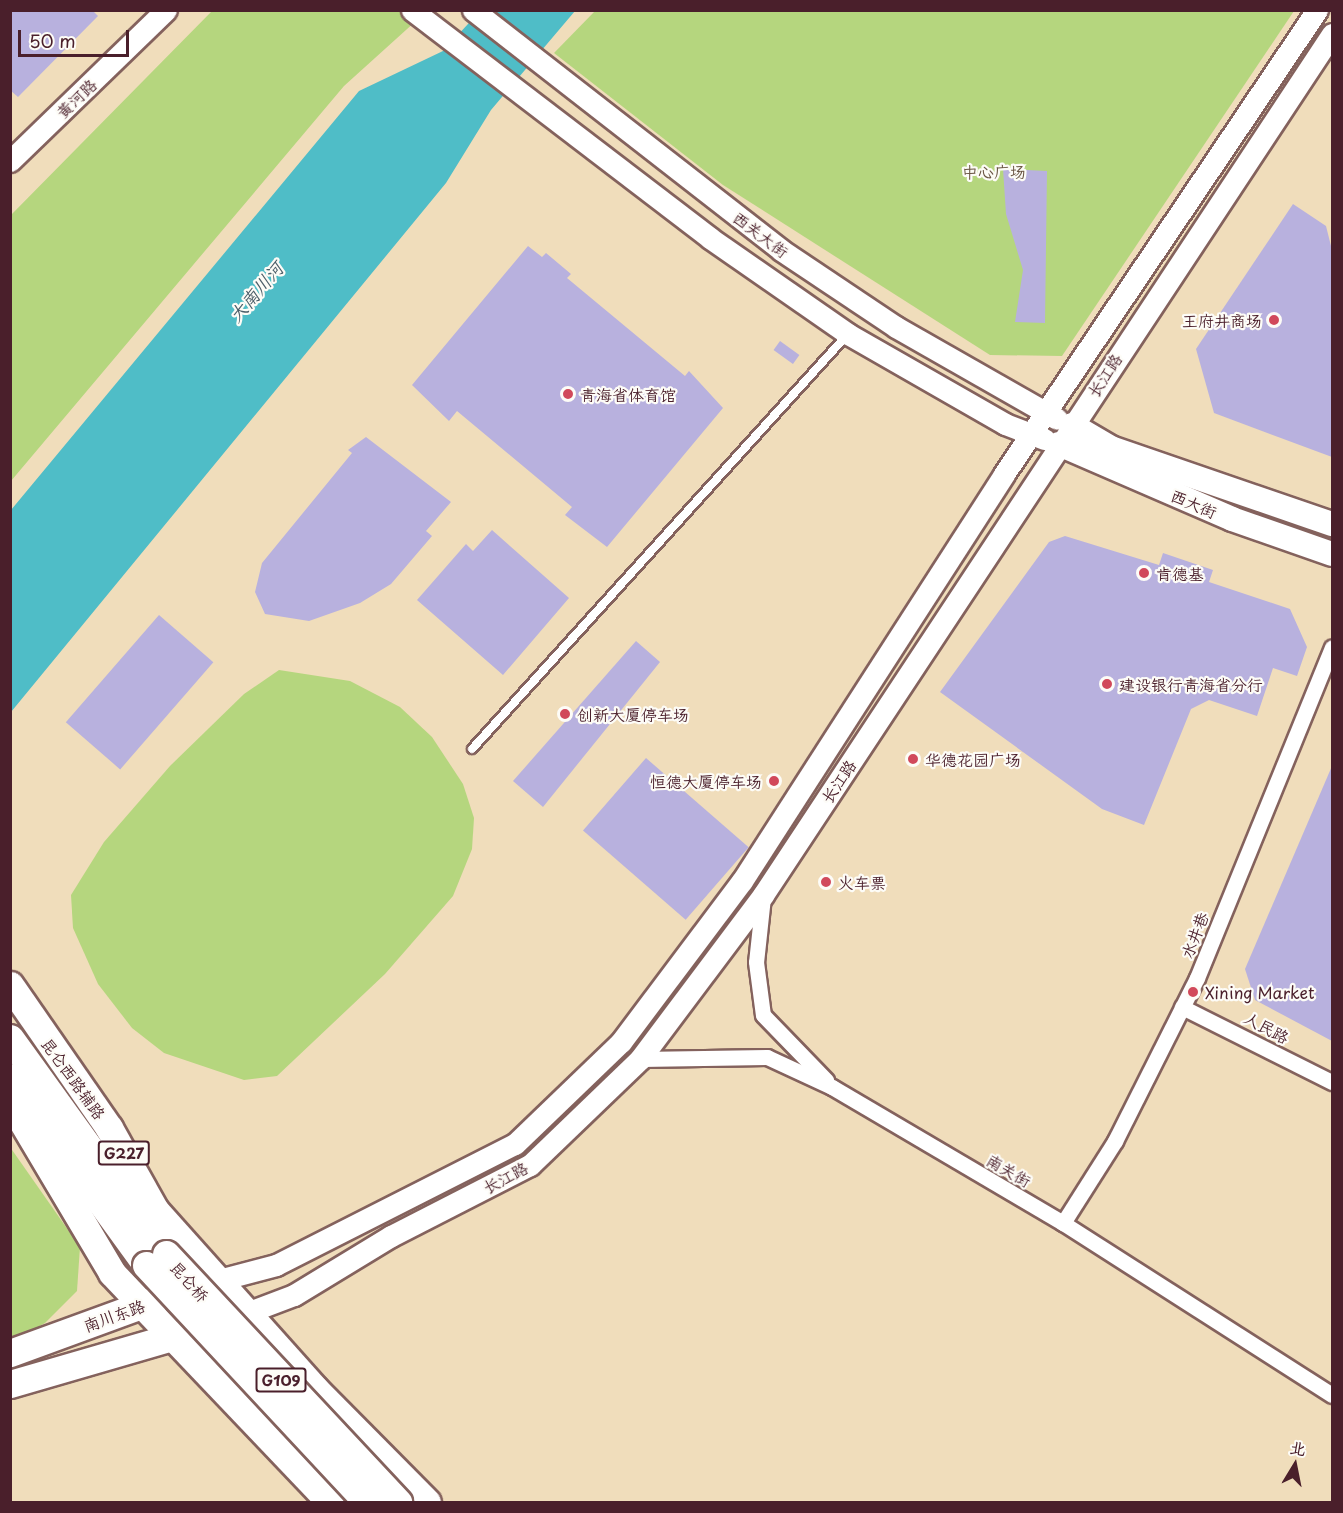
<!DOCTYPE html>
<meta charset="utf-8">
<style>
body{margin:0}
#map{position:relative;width:1343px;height:1513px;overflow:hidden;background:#f0ddbb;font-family:"Playpen Sans","LXGW WenKai TC",sans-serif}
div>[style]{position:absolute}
.green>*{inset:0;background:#b5d67e}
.water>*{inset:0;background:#4fbdc7}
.building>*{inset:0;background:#b8b1de;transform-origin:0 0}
.roads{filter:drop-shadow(2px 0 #84625d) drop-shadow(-2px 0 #84625d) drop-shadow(0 2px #84625d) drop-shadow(0 -2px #84625d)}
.lane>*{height:8px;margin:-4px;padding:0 4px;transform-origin:4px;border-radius:4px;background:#fff}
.street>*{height:15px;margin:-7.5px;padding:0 7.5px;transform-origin:7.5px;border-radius:7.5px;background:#fff}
.secondary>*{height:21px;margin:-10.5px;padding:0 10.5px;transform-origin:10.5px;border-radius:10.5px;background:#fff}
.primary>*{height:24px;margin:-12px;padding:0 12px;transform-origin:12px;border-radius:12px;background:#fff}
.highway>*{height:27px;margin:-13.5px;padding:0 13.5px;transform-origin:13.5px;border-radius:13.5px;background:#fff}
.bridges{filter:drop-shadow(2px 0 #84625d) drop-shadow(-2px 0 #84625d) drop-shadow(0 2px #84625d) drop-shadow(0 -2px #84625d)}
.highway-bridge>*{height:27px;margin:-13.5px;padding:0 13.5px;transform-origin:13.5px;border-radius:13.5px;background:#fff}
.dots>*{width:16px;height:16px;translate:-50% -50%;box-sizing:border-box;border:3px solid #fdfcf7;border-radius:50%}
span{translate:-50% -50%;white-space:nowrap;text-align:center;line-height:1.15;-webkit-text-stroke:4.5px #fdfcf7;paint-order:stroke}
.shield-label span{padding:2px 4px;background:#fdfcf7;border:2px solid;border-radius:4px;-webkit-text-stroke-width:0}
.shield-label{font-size:15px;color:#4a1f2b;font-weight:700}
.street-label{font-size:16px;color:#4a1f2b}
.park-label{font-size:16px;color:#6a5644}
.poi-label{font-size:16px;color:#4a1f2b}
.right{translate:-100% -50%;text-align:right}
.left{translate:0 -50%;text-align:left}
.water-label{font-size:18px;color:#4c5e69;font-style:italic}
.frame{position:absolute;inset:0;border:12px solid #4a1f2b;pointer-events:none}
.north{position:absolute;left:1265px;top:1435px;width:60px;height:60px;-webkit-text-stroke:4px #fdfcf7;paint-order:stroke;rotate:10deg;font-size:16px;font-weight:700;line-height:24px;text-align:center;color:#4a1f2b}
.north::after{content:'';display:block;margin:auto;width:21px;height:27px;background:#4a1f2b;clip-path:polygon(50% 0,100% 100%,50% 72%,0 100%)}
.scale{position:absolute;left:18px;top:30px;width:111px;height:27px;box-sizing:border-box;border:3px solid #4a1f2b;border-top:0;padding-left:8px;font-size:18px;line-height:21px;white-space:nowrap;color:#4a1f2b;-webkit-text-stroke:4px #fdfcf7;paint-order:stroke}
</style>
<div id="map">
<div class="green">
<div style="clip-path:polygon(212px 11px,427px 11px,344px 86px,11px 481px,11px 215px)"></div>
<div style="clip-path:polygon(595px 11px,1294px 11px,1062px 356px,990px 355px,723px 185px,554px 53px)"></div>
<div style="clip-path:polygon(279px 670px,350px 681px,400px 707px,432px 737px,463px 784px,474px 818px,472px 849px,453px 896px,385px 974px,277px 1076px,244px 1080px,164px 1053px,132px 1028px,98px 984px,73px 928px,71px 895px,104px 842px,170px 766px,244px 694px)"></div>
<div style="clip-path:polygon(10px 1147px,80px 1247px,77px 1291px,45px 1323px,10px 1342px)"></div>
</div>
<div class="water">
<div style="clip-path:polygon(480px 11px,575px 11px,491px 110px,446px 183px,11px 712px,11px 510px,359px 91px,443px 51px)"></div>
</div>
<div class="building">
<div style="clip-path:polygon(10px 10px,92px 10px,98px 16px,18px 97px,10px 90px)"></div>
<div style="clip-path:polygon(1003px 169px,1047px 171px,1045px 323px,1015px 322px,1023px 270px,1006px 214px)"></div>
<div style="clip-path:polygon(1293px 204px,1326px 226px,1332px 250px,1332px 457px,1214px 413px,1196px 349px)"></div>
<div style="clip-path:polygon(528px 246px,542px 257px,546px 253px,571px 274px,567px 278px,685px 376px,689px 371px,723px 408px,607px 547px,565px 515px,572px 507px,457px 411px,449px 421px,412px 385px)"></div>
<div style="left:780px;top:341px;width:24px;height:11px;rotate:36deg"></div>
<div style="clip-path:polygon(366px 437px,451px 502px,426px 531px,432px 536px,391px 584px,360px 603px,309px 621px,265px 614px,255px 592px,262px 563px,352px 453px,348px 450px)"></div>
<div style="clip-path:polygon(492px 530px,569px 598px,503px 675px,417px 600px,466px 544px,473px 551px)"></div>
<div style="clip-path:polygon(1065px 536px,1159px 565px,1163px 553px,1213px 570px,1209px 582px,1290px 609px,1307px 647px,1297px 676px,1273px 668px,1257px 716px,1209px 700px,1191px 709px,1144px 825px,1102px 809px,940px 692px,1049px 542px)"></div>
<div style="left:159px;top:615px;width:72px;height:142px;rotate:41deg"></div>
<div style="clip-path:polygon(636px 641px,660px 662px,543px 807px,513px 781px)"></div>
<div style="left:646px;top:758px;width:136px;height:96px;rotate:41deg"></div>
<div style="clip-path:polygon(1332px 766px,1332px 1041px,1255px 1000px,1245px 969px)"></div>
</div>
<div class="roads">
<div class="lane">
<div style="left:472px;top:749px;width:559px;rotate:-47.83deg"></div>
</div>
<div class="street">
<div style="left:763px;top:897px;width:65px;rotate:96.1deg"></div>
<div style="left:756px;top:962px;width:53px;rotate:82.5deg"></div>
<div style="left:763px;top:1015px;width:91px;rotate:45.9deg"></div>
<div style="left:1182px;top:1007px;width:168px;rotate:26.6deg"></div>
<div style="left:640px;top:1059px;width:127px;rotate:-0.9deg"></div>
<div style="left:767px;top:1057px;width:72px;rotate:24.8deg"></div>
<div style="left:832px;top:1087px;width:268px;rotate:30.5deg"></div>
<div style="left:1063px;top:1223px;width:319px;rotate:32.6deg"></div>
<div style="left:1063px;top:1223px;width:97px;rotate:-57.6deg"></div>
<div style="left:1115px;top:1141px;width:182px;rotate:-63.3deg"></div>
<div style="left:1197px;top:978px;width:357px;rotate:-67.8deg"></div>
</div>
<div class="secondary">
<div style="left:412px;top:10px;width:375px;rotate:37.4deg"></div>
<div style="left:710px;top:238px;width:168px;rotate:34.8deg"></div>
<div style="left:848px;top:334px;width:181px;rotate:29.8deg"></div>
<div style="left:1005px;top:424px;width:42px;rotate:21deg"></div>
<div style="left:473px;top:10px;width:390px;rotate:37.9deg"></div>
<div style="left:781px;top:250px;width:138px;rotate:33.8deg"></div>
<div style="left:896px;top:327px;width:185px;rotate:29.7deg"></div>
<div style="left:10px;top:161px;width:217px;rotate:-44.1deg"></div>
<div style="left:219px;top:1280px;width:59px;rotate:-14.7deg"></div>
<div style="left:276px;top:1265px;width:268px;rotate:-26.9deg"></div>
<div style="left:515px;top:1144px;width:147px;rotate:-43.9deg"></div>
<div style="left:621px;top:1042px;width:201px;rotate:-53.1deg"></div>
<div style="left:742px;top:881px;width:484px;rotate:-57.2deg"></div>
<div style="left:1004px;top:474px;width:560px;rotate:-56deg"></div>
<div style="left:249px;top:1312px;width:48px;rotate:-20.7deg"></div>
<div style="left:294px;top:1295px;width:114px;rotate:-31.3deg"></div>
<div style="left:391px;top:1236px;width:156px;rotate:-27.1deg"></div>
<div style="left:530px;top:1165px;width:153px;rotate:-43.9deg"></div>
<div style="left:640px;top:1059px;width:205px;rotate:-53.1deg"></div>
<div style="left:763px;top:895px;width:1032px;rotate:-56.54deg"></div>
</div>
<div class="primary">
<div style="left:1072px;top:425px;width:45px;rotate:30.5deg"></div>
<div style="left:1111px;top:448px;width:234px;rotate:19deg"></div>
<div style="left:1059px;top:444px;width:189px;rotate:23.4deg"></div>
<div style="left:1232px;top:519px;width:106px;rotate:19.3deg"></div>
</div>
<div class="highway">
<div style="left:10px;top:985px;width:174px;rotate:55.3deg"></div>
<div style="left:109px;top:1128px;width:94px;rotate:60.7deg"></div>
<div style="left:155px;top:1210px;width:240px;rotate:48.2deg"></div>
<div style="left:315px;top:1389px;width:159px;rotate:45.3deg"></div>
<div style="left:10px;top:1038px;width:266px;rotate:54.2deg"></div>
<div style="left:10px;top:1077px;width:232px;rotate:54.1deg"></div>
<div style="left:10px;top:1101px;width:200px;rotate:59.3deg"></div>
<div style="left:112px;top:1273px;width:316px;rotate:46.4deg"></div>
<div style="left:10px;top:1353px;width:154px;rotate:-20.1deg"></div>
<div style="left:10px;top:1384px;width:182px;rotate:-16.2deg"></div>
</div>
</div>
<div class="bridges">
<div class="highway-bridge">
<div style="left:166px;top:1254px;width:340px;rotate:46.9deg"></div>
<div style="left:146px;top:1265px;width:324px;rotate:47deg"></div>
</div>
</div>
<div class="dots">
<div style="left:1274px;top:320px;background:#d1495b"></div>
<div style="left:568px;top:394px;background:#d1495b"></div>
<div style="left:1144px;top:573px;background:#d1495b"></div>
<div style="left:1107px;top:684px;background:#d1495b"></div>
<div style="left:565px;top:714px;background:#d1495b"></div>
<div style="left:913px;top:759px;background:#d1495b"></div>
<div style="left:774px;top:781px;background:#d1495b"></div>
<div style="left:826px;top:882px;background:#d1495b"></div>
<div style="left:1193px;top:992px;background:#d1495b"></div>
</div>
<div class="shield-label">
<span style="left:124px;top:1153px">G227</span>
<span style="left:281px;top:1380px">G109</span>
</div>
<div class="street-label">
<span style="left:76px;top:98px;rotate:-44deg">黄河路</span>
<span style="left:761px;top:234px;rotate:37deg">西关大街</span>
<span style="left:1104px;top:375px;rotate:-57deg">长江路</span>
<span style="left:1194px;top:503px;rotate:23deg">西大街</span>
<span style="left:838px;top:781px;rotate:-56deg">长江路</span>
<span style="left:1194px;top:935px;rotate:-69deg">水井巷</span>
<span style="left:1267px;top:1027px;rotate:28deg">人民路</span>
<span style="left:74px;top:1078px;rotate:54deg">昆仑西路辅路</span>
<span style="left:1009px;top:1170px;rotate:30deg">南关街</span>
<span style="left:505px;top:1177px;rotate:-28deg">长江路</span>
<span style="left:190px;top:1281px;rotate:48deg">昆仑桥</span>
<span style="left:114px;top:1315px;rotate:-20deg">南川东路</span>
</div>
<div class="park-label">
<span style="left:994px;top:171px">中心广场</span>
</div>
<div class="poi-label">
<span class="right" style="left:1262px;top:320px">王府井商场</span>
<span class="left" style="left:580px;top:394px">青海省体育馆</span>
<span class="left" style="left:1156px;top:573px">肯德基</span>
<span class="left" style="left:1119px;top:684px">建设银行青海省分行</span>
<span class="left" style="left:577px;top:714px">创新大厦停车场</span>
<span class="left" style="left:925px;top:759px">华德花园广场</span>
<span class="right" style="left:762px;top:781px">恒德大厦停车场</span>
<span class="left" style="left:838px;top:882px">火车票</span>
<span class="left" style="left:1205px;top:992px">Xining Market</span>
</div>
<div class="water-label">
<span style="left:256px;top:292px;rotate:-49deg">大南川河</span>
</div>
<div class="frame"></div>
<div class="north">北</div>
<div class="scale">50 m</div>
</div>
